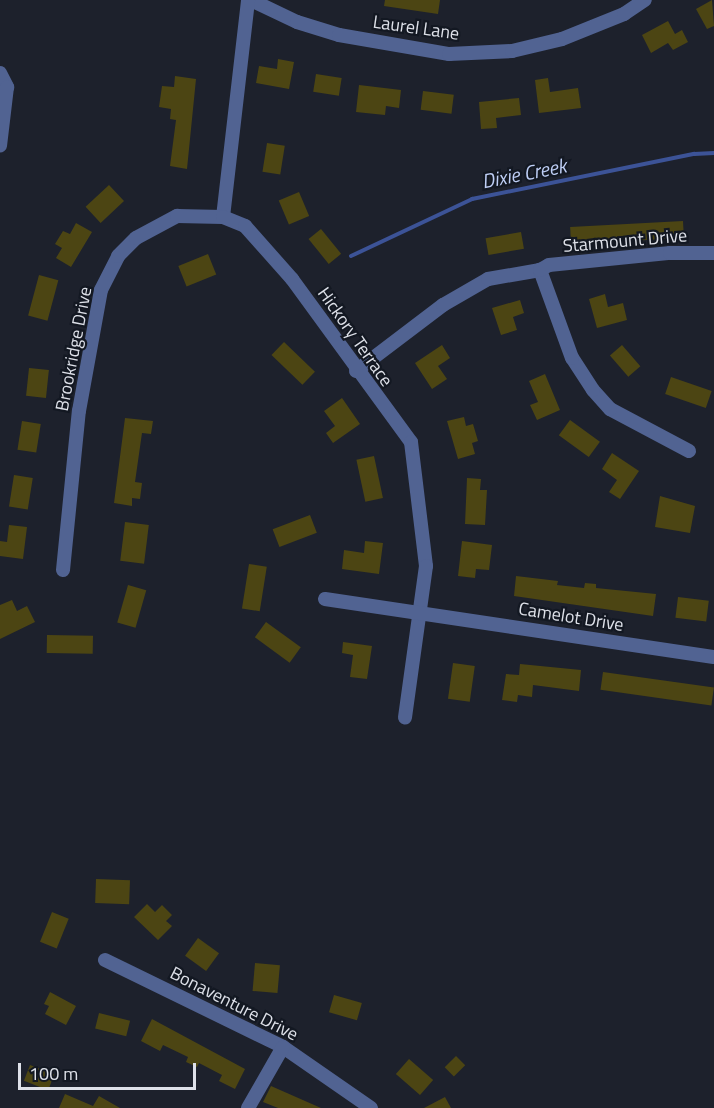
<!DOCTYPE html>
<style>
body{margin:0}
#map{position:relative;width:714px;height:1108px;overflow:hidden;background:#1d212c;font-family:"Titillium Web",sans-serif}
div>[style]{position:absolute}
.stream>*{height:4px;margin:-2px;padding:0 2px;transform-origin:2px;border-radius:2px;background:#3c5397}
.building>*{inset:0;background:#4c4513;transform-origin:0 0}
.minor>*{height:14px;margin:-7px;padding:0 7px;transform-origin:7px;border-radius:7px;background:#516392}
span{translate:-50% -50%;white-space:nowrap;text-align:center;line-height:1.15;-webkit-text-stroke:4.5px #131822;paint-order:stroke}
.street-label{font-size:18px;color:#dee1e9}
.water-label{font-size:20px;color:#bfcff6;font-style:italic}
.scale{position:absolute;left:18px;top:1063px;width:178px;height:27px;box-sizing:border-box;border:3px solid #dee1e9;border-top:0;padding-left:8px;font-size:18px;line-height:21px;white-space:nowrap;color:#dee1e9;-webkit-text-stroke:4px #131822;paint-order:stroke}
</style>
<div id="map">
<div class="stream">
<div style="left:351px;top:256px;width:134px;rotate:-25.2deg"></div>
<div style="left:472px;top:199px;width:227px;rotate:-11.5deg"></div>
<div style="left:694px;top:154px;width:20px;rotate:-3deg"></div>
</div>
<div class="building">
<div style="clip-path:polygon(385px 0,440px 0,438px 14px,384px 6px)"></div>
<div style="clip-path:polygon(712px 0,714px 26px,707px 29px,696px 9px)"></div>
<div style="clip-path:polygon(668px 21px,675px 34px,682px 30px,688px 42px,673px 50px,668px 43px,651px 53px,642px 35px)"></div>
<div style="clip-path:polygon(278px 59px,294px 62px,289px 89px,256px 83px,259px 66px,277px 69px)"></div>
<div style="left:316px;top:74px;width:26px;height:18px;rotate:9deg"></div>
<div style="clip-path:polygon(175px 76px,196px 79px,187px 169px,170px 166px,176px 120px,170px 119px,171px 109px,159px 107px,162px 86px,174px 87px)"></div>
<div style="clip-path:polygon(548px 78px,550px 92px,578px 88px,581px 108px,539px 113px,535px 80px)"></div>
<div style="clip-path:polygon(359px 85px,401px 90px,399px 108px,386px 106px,385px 115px,356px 112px)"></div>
<div style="left:423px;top:91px;width:31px;height:19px;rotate:7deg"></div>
<div style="clip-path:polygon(519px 98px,521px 115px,496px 118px,497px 128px,481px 129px,479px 102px)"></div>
<div style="left:267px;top:143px;width:18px;height:29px;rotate:9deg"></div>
<div style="left:109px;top:185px;width:22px;height:32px;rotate:47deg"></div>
<div style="left:299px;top:192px;width:26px;height:22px;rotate:67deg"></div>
<div style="left:683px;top:221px;width:17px;height:113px;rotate:87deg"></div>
<div style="clip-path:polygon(76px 223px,92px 232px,71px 267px,56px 258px,62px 248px,55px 244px,63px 231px,70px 234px)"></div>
<div style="left:321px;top:229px;width:32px;height:16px;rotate:51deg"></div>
<div style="left:521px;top:232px;width:17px;height:36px;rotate:80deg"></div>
<div style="left:208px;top:254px;width:22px;height:32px;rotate:68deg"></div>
<div style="left:39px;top:275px;width:20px;height:42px;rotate:15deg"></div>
<div style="clip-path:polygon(605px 294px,608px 307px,623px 303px,627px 320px,597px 328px,589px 299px)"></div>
<div style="clip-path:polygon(520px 300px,524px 313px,513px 317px,517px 330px,501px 335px,492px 308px)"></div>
<div style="left:284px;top:342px;width:43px;height:18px;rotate:44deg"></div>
<div style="clip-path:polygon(442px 345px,450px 358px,438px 366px,447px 379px,432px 389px,415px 363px)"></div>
<div style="left:622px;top:345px;width:28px;height:16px;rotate:49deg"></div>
<div style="left:29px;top:368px;width:20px;height:28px;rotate:6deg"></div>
<div style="clip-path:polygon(545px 374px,560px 410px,537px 420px,530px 405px,538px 402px,529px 381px)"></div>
<div style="left:671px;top:377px;width:43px;height:18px;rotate:19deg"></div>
<div style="clip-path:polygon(342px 398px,360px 424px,333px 443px,326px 433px,335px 426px,324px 411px)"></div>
<div style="clip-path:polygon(464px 417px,466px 426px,473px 424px,478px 441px,472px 443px,475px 454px,458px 459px,447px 421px)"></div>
<div style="clip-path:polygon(125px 418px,153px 421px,151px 434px,142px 433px,135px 482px,142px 483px,140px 499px,132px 498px,132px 506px,114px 503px)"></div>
<div style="left:570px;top:420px;width:37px;height:19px;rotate:36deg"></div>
<div style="left:22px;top:421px;width:19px;height:29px;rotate:9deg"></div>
<div style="clip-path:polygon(612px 453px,639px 471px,620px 499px,609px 492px,617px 480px,602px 469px)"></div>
<div style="left:374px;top:456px;width:43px;height:18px;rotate:78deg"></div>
<div style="left:14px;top:475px;width:19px;height:32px;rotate:9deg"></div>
<div style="clip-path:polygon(467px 478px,481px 479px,480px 490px,487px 490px,485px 525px,465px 524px)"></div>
<div style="clip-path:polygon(660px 496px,695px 506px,690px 533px,655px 527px)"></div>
<div style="left:310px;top:515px;width:19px;height:40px;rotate:69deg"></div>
<div style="left:125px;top:522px;width:24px;height:39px;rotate:7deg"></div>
<div style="clip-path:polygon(9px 525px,27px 527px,23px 559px,0 556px,0 541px,7px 542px)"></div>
<div style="clip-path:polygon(365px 541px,383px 543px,379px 574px,342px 569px,344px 550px,364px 553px)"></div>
<div style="clip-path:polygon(462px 541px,492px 545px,489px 570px,476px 569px,475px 578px,458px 576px)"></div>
<div style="left:249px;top:564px;width:18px;height:45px;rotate:9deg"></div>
<div style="clip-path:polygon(516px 576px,558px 581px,557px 585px,584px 588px,585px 583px,596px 584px,596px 588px,656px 594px,653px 616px,514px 596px)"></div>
<div style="left:128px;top:585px;width:19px;height:39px;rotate:16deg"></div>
<div style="left:678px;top:597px;width:31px;height:21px;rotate:7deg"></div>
<div style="clip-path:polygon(12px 600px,17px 611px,27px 606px,35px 622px,0 639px,0 605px)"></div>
<div style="left:266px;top:622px;width:43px;height:19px;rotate:36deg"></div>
<div style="left:47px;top:635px;width:46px;height:18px;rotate:1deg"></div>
<div style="clip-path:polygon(343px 642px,372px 646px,367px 679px,350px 677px,353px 655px,342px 653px)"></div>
<div style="left:453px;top:663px;width:22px;height:36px;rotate:8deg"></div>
<div style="clip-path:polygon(520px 664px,581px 670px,579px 691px,533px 685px,532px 697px,518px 695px,517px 702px,502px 700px,506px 674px,519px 675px)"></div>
<div style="left:603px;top:672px;width:112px;height:18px;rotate:8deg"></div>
<div style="left:96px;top:879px;width:34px;height:24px;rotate:2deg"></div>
<div style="clip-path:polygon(147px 904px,155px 912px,162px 905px,172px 915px,166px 921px,172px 926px,158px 940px,134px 917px)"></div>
<div style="left:52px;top:912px;width:18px;height:32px;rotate:22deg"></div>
<div style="left:198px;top:938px;width:26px;height:22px;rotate:36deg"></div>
<div style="left:255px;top:963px;width:25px;height:28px;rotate:5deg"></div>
<div style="clip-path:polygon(50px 992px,76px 1006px,66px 1025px,45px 1014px,49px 1006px,44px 1004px)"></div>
<div style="left:334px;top:995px;width:29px;height:18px;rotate:16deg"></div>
<div style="left:99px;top:1013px;width:32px;height:16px;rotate:14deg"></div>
<div style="clip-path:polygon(152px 1019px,245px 1069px,235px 1089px,219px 1081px,222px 1075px,199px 1063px,197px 1067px,186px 1062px,188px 1057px,163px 1045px,160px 1051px,141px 1041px)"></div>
<div style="left:456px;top:1056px;width:13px;height:16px;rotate:45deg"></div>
<div style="left:409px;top:1059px;width:32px;height:20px;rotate:41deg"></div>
<div style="left:30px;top:1065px;width:26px;height:17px;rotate:21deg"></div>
<div style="clip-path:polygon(271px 1086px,321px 1108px,278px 1108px,263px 1102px)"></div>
<div style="clip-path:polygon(65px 1094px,93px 1106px,99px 1096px,120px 1108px,59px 1108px)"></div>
<div style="clip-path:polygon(445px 1097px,451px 1108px,424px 1108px)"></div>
</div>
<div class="minor">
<div style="left:251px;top:0;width:51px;rotate:25.6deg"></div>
<div style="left:297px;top:22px;width:44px;rotate:17.2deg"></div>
<div style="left:339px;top:35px;width:112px;rotate:9.8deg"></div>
<div style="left:449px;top:54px;width:63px;rotate:-2.7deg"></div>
<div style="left:512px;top:51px;width:51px;rotate:-13.5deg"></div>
<div style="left:562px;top:39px;width:67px;rotate:-22deg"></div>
<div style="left:624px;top:14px;width:25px;rotate:-34deg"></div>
<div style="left:0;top:73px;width:16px;rotate:63deg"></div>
<div style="left:7px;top:87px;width:59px;rotate:96.8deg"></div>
<div style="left:223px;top:217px;width:218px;rotate:-83.4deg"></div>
<div style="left:356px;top:371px;width:109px;rotate:-37.2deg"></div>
<div style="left:443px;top:305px;width:52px;rotate:-30deg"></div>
<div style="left:488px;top:279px;width:53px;rotate:-9.8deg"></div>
<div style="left:689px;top:451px;width:89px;rotate:-152deg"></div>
<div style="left:610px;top:409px;width:25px;rotate:-132deg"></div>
<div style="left:593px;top:390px;width:38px;rotate:-123deg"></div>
<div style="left:572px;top:358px;width:94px;rotate:-110deg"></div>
<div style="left:540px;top:270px;width:10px;rotate:-29deg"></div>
<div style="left:549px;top:265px;width:122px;rotate:-5.7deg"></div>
<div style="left:670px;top:253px;width:44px"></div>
<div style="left:63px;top:570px;width:160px;rotate:-84.3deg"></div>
<div style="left:79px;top:411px;width:123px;rotate:-79.7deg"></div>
<div style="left:101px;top:290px;width:38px;rotate:-63deg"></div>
<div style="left:118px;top:256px;width:25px;rotate:-45deg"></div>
<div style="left:136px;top:238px;width:47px;rotate:-28.2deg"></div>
<div style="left:177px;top:216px;width:46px;rotate:1.2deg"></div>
<div style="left:223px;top:217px;width:24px;rotate:22deg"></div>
<div style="left:245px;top:226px;width:71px;rotate:48.4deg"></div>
<div style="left:292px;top:279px;width:202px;rotate:53.9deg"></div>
<div style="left:411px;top:442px;width:125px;rotate:83.1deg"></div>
<div style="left:426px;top:566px;width:153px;rotate:97.9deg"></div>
<div style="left:325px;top:599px;width:393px;rotate:8.5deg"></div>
<div style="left:105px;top:960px;width:198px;rotate:26deg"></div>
<div style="left:283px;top:1047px;width:107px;rotate:34.7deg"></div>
<div style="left:248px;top:1108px;width:70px;rotate:-60.2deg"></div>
</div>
<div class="street-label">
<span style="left:416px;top:28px;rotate:8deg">Laurel Lane</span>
<span style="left:625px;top:241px;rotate:-5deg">Starmount Drive</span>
<span style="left:355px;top:337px;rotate:55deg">Hickory Terrace</span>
<span style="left:74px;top:349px;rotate:-79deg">Brookridge Drive</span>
<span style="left:571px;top:617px;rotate:9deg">Camelot Drive</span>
<span style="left:234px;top:1004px;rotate:27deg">Bonaventure Drive</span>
</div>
<div class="water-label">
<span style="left:524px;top:173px;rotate:-11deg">Dixie Creek</span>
</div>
<div class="scale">100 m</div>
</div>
